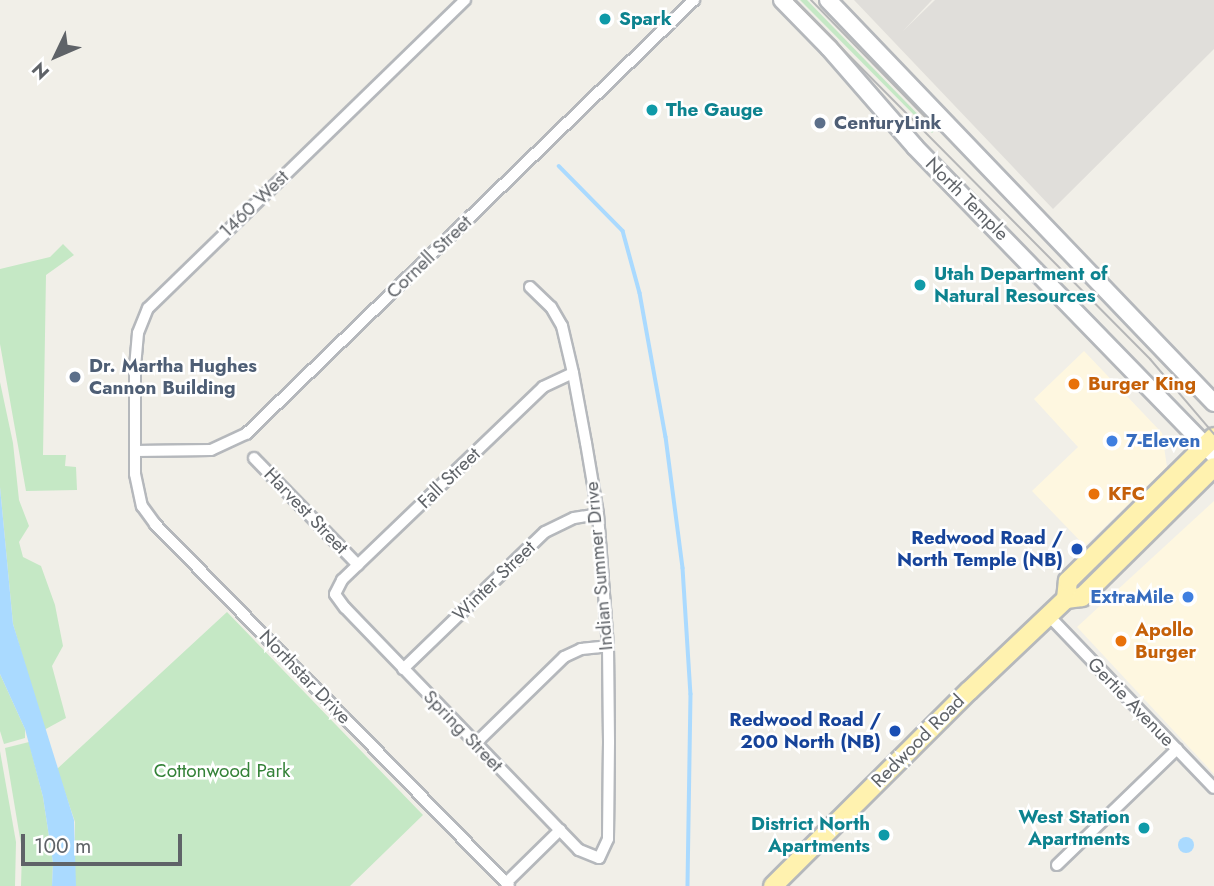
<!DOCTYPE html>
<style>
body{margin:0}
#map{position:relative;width:1214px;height:886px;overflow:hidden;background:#f1efe8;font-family:Jost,sans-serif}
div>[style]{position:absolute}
.commercial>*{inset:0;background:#fef7e0}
.industrial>*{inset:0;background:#e0deda}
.green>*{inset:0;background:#c5e8c5}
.water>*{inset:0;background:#aadaff}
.round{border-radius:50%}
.stream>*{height:3.5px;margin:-1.75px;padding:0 1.75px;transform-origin:1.75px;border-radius:1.75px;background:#aadaff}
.roads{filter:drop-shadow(2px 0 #b5b8bc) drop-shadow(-2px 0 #b5b8bc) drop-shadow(0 2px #b5b8bc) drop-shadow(0 -2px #b5b8bc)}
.minor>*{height:10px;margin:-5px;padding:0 5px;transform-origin:5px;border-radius:5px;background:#fff}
.secondary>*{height:16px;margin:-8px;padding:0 8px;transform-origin:8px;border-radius:8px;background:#fff}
.primary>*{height:18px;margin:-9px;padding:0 9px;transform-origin:9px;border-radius:9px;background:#fff2af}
.tram>*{height:2px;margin:-1px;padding:0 1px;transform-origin:1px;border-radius:1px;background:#b6b7b8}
.dots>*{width:19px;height:19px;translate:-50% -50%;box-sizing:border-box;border:4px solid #fff;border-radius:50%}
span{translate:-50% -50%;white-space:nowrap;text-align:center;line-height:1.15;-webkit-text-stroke:5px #fff;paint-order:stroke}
.culture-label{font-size:19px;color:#0d838f;font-weight:700}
.left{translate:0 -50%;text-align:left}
.right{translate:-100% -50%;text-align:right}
.service-label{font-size:19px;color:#4e5e75;font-weight:700}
.street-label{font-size:19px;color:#5f6368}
.food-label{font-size:19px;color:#c56008;font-weight:700}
.shop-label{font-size:19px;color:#366cbe;font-weight:700}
.transit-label{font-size:19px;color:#164399;font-weight:700}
.park-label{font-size:19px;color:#348238}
.north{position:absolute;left:21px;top:21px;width:70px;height:70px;-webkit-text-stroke:5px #fff;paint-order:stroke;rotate:226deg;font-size:19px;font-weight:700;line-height:28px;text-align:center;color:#5f6368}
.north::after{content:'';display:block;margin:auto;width:24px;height:32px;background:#5f6368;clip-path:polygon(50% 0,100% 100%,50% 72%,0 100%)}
.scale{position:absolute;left:21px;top:834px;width:161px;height:32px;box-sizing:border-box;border:4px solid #5f6368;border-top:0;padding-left:9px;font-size:21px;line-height:24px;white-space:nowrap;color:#5f6368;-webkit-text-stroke:5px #fff;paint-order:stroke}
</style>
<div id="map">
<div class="commercial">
<div style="clip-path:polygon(1084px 351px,1162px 433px,1167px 467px,1085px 546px,1032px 491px,1078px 447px,1034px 399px)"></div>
<div style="clip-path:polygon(1214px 501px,1214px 774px,1077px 627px)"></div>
</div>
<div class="industrial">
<div style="clip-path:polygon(854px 0,932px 0,903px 31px,935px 0,1214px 0,1214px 49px,1053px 209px)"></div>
</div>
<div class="green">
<div style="clip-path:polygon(800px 0,807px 0,934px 131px,932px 133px)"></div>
<div style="clip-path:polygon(63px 244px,74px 255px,46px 275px,43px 455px,66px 455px,65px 466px,76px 467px,77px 490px,26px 491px,0 344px,0 269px,50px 257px)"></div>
<div style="clip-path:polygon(0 382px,13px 443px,19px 500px,29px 526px,19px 542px,23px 557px,41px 566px,55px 605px,63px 646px,52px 666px,66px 718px,44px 730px,13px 624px,0 487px)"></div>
<div style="clip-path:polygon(227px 612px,423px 815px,350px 886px,75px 886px,75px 822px,57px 769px)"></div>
<div style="clip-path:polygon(0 674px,25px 729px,25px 738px,4px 744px,0 731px)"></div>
<div style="clip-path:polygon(29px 742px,43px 797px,53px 863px,52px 886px,21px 886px,22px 850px,5px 748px)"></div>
<div style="clip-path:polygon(0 751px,16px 842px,15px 886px,0 886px)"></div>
</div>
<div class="water">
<div style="clip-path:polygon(0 487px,13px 624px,74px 820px,76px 886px,52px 886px,53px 863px,43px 797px,25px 729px,0 674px)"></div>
<div class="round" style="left:1178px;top:837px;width:16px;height:16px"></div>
</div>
<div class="stream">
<div style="left:559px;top:166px;width:91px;rotate:45.4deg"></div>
<div style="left:623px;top:231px;width:64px;rotate:74.7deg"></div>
<div style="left:640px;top:293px;width:146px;rotate:79.8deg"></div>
<div style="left:666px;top:437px;width:132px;rotate:82.6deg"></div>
<div style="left:683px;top:568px;width:126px;rotate:86.4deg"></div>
<div style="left:691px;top:694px;width:192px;rotate:90.9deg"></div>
</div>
<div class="roads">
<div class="minor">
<div style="left:465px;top:0;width:442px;rotate:135.8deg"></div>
<div style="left:148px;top:308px;width:27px;rotate:112deg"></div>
<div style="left:138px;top:333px;width:32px;rotate:95deg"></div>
<div style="left:135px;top:365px;width:109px;rotate:90deg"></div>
<div style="left:135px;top:474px;width:33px;rotate:78deg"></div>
<div style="left:142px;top:506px;width:22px;rotate:54deg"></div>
<div style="left:155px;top:524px;width:506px;rotate:45.64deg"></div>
<div style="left:530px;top:287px;width:29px;rotate:44deg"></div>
<div style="left:551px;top:307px;width:22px;rotate:60deg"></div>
<div style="left:562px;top:326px;width:48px;rotate:76.8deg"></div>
<div style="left:573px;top:373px;width:71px;rotate:79.5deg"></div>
<div style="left:586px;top:443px;width:72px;rotate:80.4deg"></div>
<div style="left:598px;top:514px;width:132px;rotate:85.7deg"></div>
<div style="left:608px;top:646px;width:96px;rotate:89.4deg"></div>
<div style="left:609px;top:742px;width:97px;rotate:90.6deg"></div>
<div style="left:608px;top:839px;width:21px;rotate:115deg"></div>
<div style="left:599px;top:858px;width:22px;rotate:-158deg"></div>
<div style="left:579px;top:850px;width:337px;rotate:-134deg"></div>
<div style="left:345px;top:608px;width:17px;rotate:-126deg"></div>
<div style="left:335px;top:594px;width:16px;rotate:-63deg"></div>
<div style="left:342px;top:580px;width:279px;rotate:-43.8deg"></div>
<div style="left:543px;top:387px;width:33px;rotate:-25deg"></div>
<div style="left:135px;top:451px;width:76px;rotate:-0.8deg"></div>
<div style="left:211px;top:450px;width:38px;rotate:-25deg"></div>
<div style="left:246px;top:434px;width:624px;rotate:-44.09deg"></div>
<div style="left:254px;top:458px;width:149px;rotate:45.8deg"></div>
<div style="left:1049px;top:616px;width:238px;rotate:46.2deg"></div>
<div style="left:403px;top:669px;width:197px;rotate:-44deg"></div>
<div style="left:545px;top:532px;width:32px;rotate:-26deg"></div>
<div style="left:574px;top:518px;width:24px;rotate:-9deg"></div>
<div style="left:476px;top:743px;width:123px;rotate:-44.3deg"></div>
<div style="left:564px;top:657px;width:19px;rotate:-25deg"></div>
<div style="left:581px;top:649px;width:27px;rotate:-6deg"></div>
<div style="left:1057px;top:865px;width:167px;rotate:-44deg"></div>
<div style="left:506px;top:883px;width:76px;rotate:-44.5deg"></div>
</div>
<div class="secondary">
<div style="left:782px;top:0;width:67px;rotate:45.6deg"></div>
<div style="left:829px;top:48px;width:131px;rotate:49deg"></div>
<div style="left:915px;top:147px;width:429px;rotate:45.8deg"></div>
<div style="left:828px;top:0;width:558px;rotate:46.23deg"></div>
</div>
<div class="primary">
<div style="left:1066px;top:599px;width:18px;rotate:-84deg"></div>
<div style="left:1068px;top:581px;width:205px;rotate:-44.6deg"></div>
<div style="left:773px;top:886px;width:276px;rotate:-44.9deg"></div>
<div style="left:969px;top:691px;width:134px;rotate:-43.5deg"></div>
<div style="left:1066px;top:599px;width:16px;rotate:-7deg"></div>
<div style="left:1082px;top:597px;width:185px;rotate:-44.6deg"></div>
</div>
</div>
<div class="tram">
<div style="left:794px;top:0;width:506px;rotate:45.24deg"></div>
<div style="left:1150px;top:359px;width:99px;rotate:49.5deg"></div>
<div style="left:811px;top:0;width:183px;rotate:45.7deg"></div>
</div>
<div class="dots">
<div style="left:605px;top:19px;background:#0f9aa8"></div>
<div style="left:652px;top:110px;background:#0f9aa8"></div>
<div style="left:820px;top:123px;background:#5c6f8a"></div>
<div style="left:920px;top:285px;background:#0f9aa8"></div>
<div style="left:75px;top:377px;background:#5c6f8a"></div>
<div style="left:1074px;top:384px;background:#e8710a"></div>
<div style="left:1112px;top:441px;background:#3f7fe0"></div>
<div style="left:1094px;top:494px;background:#e8710a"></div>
<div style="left:1077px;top:549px;background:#1a4fb4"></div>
<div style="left:1188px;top:597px;background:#3f7fe0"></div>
<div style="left:1121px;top:641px;background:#e8710a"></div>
<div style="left:895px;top:731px;background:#1a4fb4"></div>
<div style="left:1144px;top:828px;background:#0f9aa8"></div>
<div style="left:884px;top:835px;background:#0f9aa8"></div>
</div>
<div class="culture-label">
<span class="left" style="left:619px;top:19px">Spark</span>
<span class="left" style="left:666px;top:110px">The Gauge</span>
<span class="left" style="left:934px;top:285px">Utah Department of<br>Natural Resources</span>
<span class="right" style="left:1130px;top:828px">West Station<br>Apartments</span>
<span class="right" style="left:870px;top:835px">District North<br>Apartments</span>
</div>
<div class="service-label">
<span class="left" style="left:834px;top:123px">CenturyLink</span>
<span class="left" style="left:89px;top:377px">Dr. Martha Hughes<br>Cannon Building</span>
</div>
<div class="street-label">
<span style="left:967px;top:199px;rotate:45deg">North Temple</span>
<span style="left:254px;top:204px;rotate:-44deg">1460 West</span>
<span style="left:429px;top:257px;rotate:-44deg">Cornell Street</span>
<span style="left:449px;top:478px;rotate:-44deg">Fall Street</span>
<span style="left:306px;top:511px;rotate:46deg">Harvest Street</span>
<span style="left:599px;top:566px;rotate:-95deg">Indian Summer Drive</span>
<span style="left:494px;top:581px;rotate:-44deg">Winter Street</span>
<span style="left:305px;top:677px;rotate:46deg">Northstar Drive</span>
<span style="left:1131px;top:702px;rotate:46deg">Gertie Avenue</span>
<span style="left:463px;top:731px;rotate:46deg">Spring Street</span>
<span style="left:918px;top:741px;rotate:-45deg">Redwood Road</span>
</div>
<div class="food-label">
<span class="left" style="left:1088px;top:384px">Burger King</span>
<span class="left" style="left:1108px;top:494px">KFC</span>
<span class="left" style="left:1135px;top:641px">Apollo<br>Burger</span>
</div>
<div class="shop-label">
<span class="left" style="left:1126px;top:441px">7-Eleven</span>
<span class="right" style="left:1174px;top:597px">ExtraMile</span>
</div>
<div class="transit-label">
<span class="right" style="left:1063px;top:549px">Redwood Road /<br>North Temple (NB)</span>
<span class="right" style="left:881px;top:731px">Redwood Road /<br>200 North (NB)</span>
</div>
<div class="park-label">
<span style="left:222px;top:771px">Cottonwood Park</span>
</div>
<div class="north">N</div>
<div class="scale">100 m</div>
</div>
